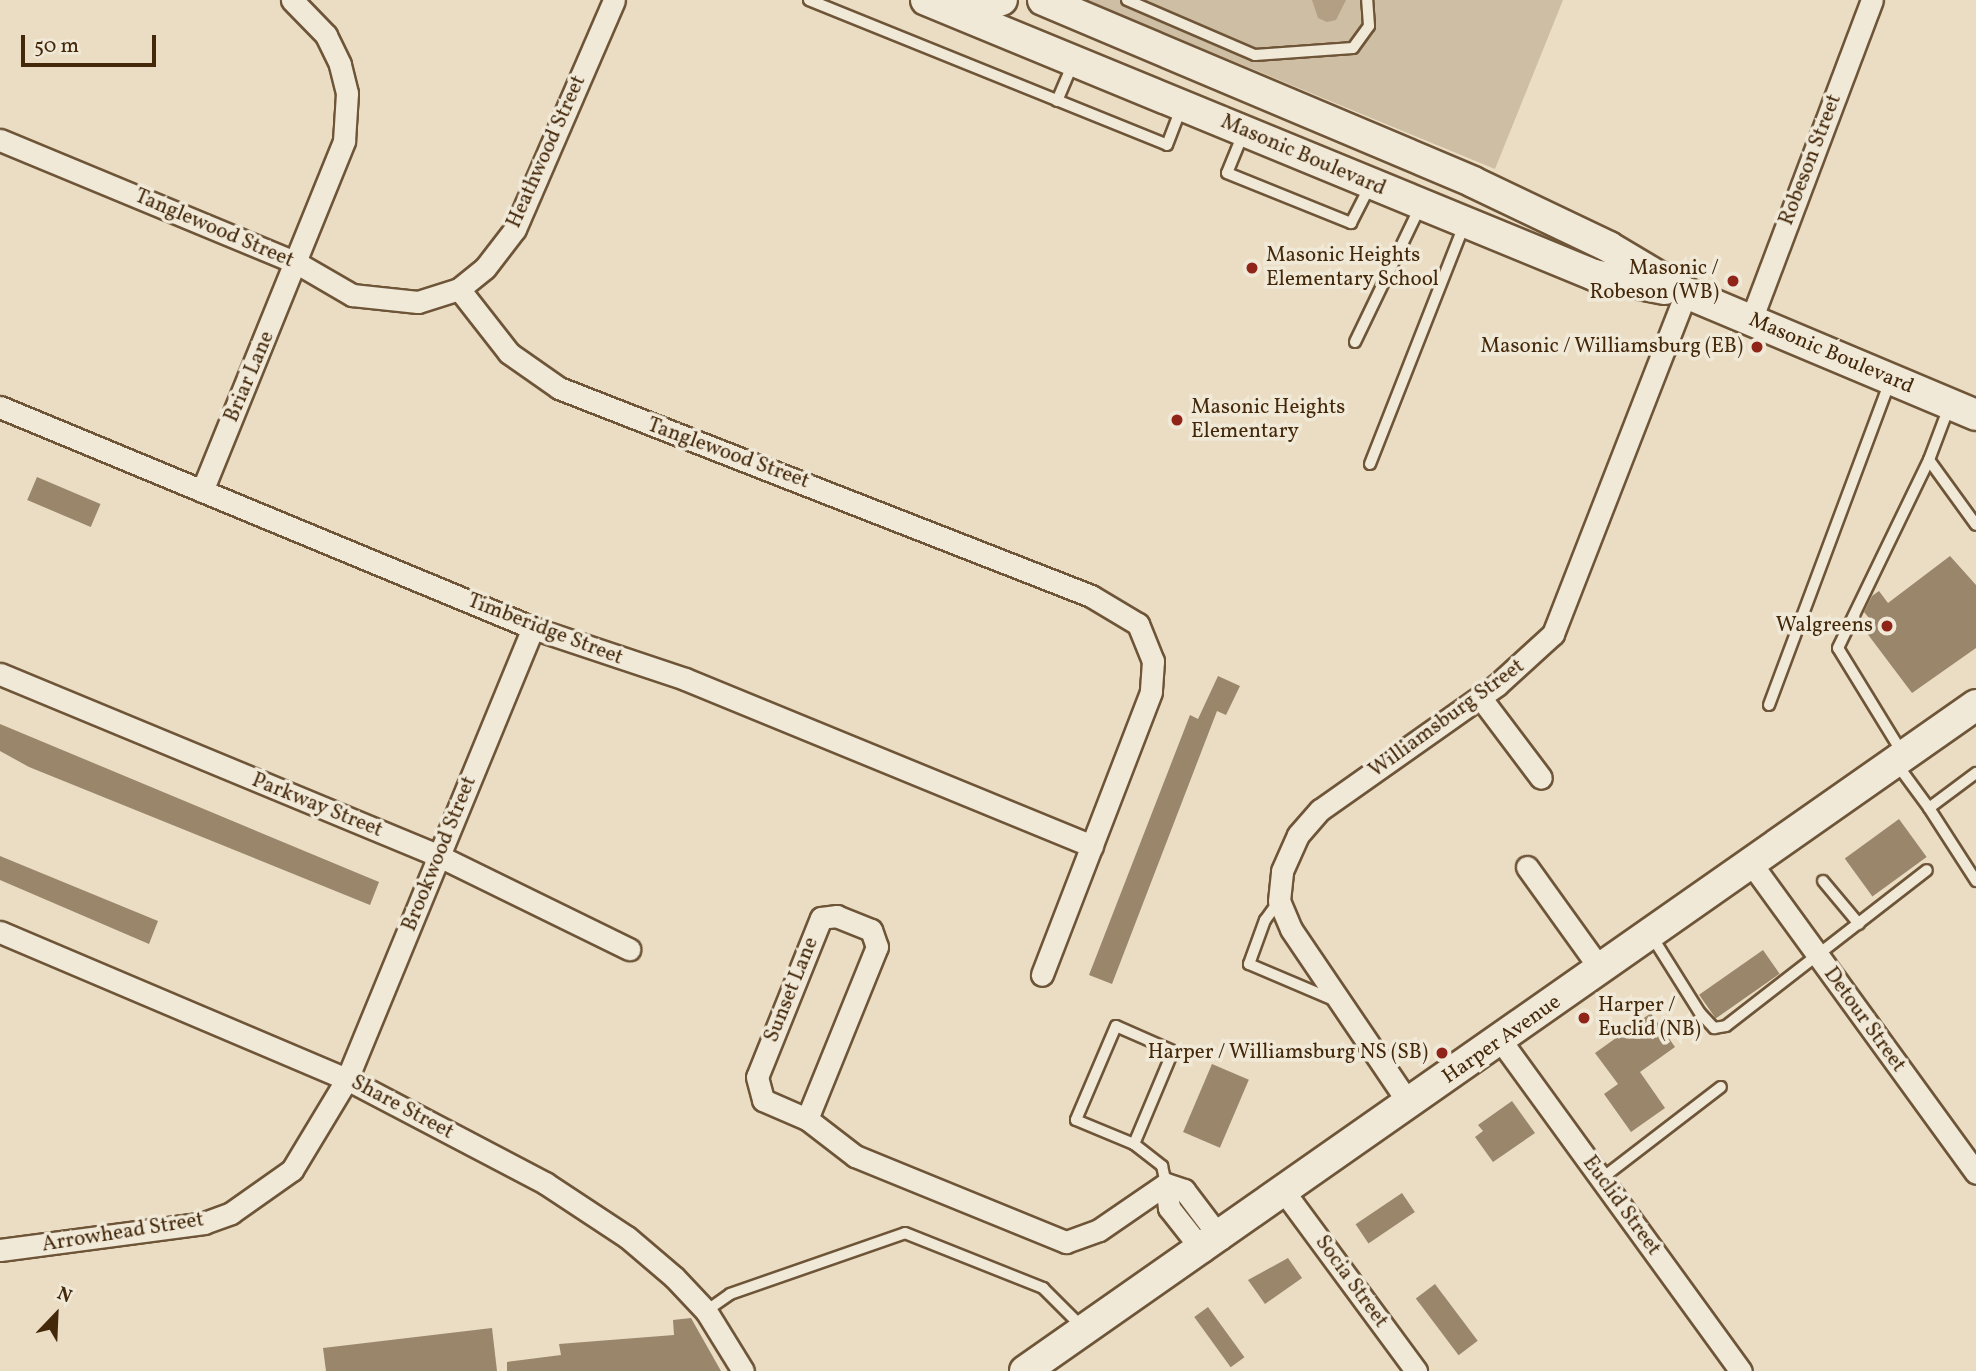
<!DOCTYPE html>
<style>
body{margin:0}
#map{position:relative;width:1976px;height:1371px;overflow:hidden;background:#eaddc3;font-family:Vollkorn,serif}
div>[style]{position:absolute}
.green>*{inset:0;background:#cebea4}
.water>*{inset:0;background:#b29f84}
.building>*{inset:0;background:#9a866a;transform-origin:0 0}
.roads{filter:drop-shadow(2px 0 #6e5538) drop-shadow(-2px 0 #6e5538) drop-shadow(0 2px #6e5538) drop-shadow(0 -2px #6e5538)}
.lane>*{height:10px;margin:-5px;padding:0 5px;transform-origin:5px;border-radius:5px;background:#f1e9d8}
.street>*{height:21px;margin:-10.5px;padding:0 10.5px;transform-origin:10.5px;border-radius:10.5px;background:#f1e9d8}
.secondary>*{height:30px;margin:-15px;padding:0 15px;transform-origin:15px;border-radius:15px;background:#f1e9d8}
.dots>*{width:19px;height:19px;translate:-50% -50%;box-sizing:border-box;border:4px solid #f1e9d8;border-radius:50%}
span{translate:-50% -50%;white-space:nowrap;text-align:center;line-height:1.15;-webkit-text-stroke:7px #f1e9d8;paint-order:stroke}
.street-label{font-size:21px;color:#44280a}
.poi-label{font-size:21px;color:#44280a}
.left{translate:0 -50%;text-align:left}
.right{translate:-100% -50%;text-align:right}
.north{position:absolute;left:21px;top:1280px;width:70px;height:70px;-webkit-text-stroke:5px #f1e9d8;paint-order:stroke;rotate:23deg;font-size:19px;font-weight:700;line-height:28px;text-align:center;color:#44280a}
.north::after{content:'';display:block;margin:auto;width:24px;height:32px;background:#44280a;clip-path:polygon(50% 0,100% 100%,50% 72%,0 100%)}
.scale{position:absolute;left:21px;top:35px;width:135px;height:32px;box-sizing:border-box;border:4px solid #44280a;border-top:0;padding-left:9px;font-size:21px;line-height:24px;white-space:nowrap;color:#44280a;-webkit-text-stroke:5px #f1e9d8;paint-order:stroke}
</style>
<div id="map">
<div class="green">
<div style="clip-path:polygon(1085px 0,1563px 0,1495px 169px)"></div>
</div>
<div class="water">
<div style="clip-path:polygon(1312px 0,1346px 0,1336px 20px,1327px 22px,1318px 18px)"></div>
</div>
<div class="building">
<div style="left:37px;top:477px;width:69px;height:25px;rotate:23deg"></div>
<div style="clip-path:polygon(1950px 556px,1976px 585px,1976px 648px,1912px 693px,1860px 624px,1869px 618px,1864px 612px,1872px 596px,1879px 591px,1888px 603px)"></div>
<div style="clip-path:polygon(1218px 676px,1240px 686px,1226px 715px,1217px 711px,1112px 984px,1089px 975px,1190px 715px,1198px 719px)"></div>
<div style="clip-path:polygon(0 724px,379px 882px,370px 905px,29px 767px,0 751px)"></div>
<div style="left:1899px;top:819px;width:47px;height:67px;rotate:54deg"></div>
<div style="clip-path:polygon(0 856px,158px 921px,149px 944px,0 880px)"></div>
<div style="left:1763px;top:950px;width:29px;height:78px;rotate:55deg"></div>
<div style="clip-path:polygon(1651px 1013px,1675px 1047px,1640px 1072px,1665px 1108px,1631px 1132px,1604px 1094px,1618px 1084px,1595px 1053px)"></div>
<div style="left:1212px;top:1064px;width:40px;height:74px;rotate:23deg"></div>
<div style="clip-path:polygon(1512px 1101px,1535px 1133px,1493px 1162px,1475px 1137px,1483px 1131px,1478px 1125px)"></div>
<div style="left:1402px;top:1193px;width:23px;height:56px;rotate:56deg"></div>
<div style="clip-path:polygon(1288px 1258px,1302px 1278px,1265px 1304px,1248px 1280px)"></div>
<div style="left:1435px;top:1284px;width:71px;height:24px;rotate:53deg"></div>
<div style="left:1208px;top:1307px;width:62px;height:17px;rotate:54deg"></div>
<div style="clip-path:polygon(691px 1318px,721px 1371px,507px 1371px,507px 1362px,561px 1355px,559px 1344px,674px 1335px,673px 1320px)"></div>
<div style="clip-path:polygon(492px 1328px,497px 1371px,326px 1371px,323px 1348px)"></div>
</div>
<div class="roads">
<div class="lane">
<div style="left:809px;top:0;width:386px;rotate:22deg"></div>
<div style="left:1167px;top:145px;width:42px;rotate:-69deg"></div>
<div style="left:1127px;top:0;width:139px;rotate:23.3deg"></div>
<div style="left:1255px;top:55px;width:98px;rotate:-4.1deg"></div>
<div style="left:1353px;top:48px;width:27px;rotate:-54deg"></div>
<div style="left:1369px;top:26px;width:26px;rotate:-94deg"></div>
<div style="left:1057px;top:101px;width:43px;rotate:-67deg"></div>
<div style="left:1243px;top:134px;width:42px;rotate:112.3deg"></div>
<div style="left:1227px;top:173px;width:134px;rotate:22deg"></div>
<div style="left:1351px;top:223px;width:44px;rotate:-62.9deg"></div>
<div style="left:1355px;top:342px;width:150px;rotate:-64.3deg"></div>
<div style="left:1949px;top:407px;width:57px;rotate:110.7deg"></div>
<div style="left:1929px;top:460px;width:80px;rotate:54.1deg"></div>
<div style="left:1370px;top:464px;width:257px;rotate:-68.5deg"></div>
<div style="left:1769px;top:705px;width:345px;rotate:-69.5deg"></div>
<div style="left:1903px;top:754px;width:124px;rotate:-121.5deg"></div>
<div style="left:1838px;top:648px;width:209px;rotate:-64.2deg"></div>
<div style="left:1896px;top:763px;width:56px;rotate:53.7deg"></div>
<div style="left:1929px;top:808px;width:59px;rotate:-36.7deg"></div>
<div style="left:1929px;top:808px;width:87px;rotate:57.2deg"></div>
<div style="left:1823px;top:881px;width:56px;rotate:50.1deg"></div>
<div style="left:1279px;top:901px;width:24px;rotate:126deg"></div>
<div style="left:1265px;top:920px;width:47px;rotate:110deg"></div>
<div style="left:1249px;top:964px;width:95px;rotate:23deg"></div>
<div style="left:1651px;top:935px;width:92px;rotate:57.9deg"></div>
<div style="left:1700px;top:1013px;width:21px;rotate:47deg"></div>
<div style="left:1714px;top:1028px;width:12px;rotate:-9deg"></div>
<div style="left:1726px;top:1026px;width:254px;rotate:-37.8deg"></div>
<div style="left:1134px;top:1144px;width:101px;rotate:-67.2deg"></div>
<div style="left:1173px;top:1051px;width:62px;rotate:-156.3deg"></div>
<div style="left:1116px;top:1026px;width:102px;rotate:113.1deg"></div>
<div style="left:1076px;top:1120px;width:63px;rotate:22.5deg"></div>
<div style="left:1134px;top:1144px;width:36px;rotate:38deg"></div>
<div style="left:1162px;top:1166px;width:18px;rotate:77deg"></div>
<div style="left:1601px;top:1179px;width:151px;rotate:-37.5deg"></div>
<div style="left:706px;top:1311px;width:29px;rotate:-35deg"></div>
<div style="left:730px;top:1294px;width:185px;rotate:-19.2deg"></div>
<div style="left:905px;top:1233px;width:149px;rotate:21.7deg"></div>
<div style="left:1043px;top:1288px;width:57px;rotate:45deg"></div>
</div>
<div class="street">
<div style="left:0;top:140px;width:321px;rotate:22.5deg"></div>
<div style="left:297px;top:263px;width:64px;rotate:30.2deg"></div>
<div style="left:352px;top:295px;width:66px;rotate:6.1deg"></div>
<div style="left:418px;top:302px;width:43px;rotate:-17.6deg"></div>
<div style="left:459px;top:289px;width:33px;rotate:-39deg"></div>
<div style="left:485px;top:268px;width:49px;rotate:-52.4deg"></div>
<div style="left:515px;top:229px;width:249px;rotate:-66.6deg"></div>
<div style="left:459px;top:289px;width:81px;rotate:52deg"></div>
<div style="left:509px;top:353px;width:61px;rotate:35deg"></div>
<div style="left:559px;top:388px;width:571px;rotate:21.35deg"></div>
<div style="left:1091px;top:596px;width:55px;rotate:30.8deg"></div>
<div style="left:1138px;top:624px;width:40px;rotate:68deg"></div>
<div style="left:1153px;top:661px;width:31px;rotate:94deg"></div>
<div style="left:1151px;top:692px;width:303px;rotate:111.1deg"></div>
<div style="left:1751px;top:320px;width:342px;rotate:-69.3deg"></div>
<div style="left:0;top:407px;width:577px;rotate:22.52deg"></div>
<div style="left:533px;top:628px;width:160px;rotate:18.5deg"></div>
<div style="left:685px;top:679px;width:440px;rotate:22.3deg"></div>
<div style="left:202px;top:491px;width:378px;rotate:-67.9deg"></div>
<div style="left:344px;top:141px;width:48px;rotate:-86.4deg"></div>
<div style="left:347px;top:93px;width:30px;rotate:-104deg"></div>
<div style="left:340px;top:64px;width:32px;rotate:-116deg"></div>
<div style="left:326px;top:35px;width:49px;rotate:-134.2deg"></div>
<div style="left:0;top:674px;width:475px;rotate:22.5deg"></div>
<div style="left:439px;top:856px;width:212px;rotate:26.1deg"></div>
<div style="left:1480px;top:697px;width:101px;rotate:53deg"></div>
<div style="left:1753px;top:866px;width:379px;rotate:54deg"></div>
<div style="left:1527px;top:867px;width:127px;rotate:54.3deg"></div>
<div style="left:0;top:932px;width:377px;rotate:23deg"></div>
<div style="left:347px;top:1079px;width:224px;rotate:27.7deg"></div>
<div style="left:545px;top:1183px;width:98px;rotate:33.4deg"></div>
<div style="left:627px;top:1237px;width:62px;rotate:40.4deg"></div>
<div style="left:674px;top:1277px;width:47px;rotate:46.7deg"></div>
<div style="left:706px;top:1311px;width:70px;rotate:58.3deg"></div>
<div style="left:1501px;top:1041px;width:408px;rotate:54deg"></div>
<div style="left:1410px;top:1105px;width:212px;rotate:-124.1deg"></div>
<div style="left:1291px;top:929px;width:30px;rotate:-113deg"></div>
<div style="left:1279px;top:901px;width:30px;rotate:-84deg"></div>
<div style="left:1282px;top:871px;width:39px;rotate:-66deg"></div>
<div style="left:1298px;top:835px;width:33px;rotate:-49deg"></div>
<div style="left:1320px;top:810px;width:217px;rotate:-35.2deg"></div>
<div style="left:1497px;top:685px;width:76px;rotate:-42.3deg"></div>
<div style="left:1553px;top:634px;width:366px;rotate:-68.7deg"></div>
<div style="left:807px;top:1119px;width:186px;rotate:-67.9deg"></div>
<div style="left:877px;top:947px;width:18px;rotate:-109deg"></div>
<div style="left:871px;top:930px;width:37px;rotate:-158deg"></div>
<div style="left:837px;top:916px;width:16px;rotate:173deg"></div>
<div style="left:821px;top:918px;width:171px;rotate:111.9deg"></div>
<div style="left:757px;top:1077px;width:24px;rotate:75deg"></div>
<div style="left:763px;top:1100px;width:48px;rotate:23.4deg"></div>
<div style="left:807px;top:1119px;width:61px;rotate:37.6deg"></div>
<div style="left:855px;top:1156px;width:228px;rotate:22.2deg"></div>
<div style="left:1066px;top:1242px;width:35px;rotate:-20deg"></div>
<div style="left:1099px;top:1230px;width:81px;rotate:-34.5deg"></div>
<div style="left:1285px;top:1193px;width:221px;rotate:53.6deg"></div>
<div style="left:0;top:1250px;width:206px;rotate:-7.5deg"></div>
<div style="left:204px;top:1223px;width:29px;rotate:-20deg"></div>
<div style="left:231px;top:1213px;width:75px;rotate:-35.2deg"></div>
<div style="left:292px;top:1170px;width:106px;rotate:-58.9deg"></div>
<div style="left:347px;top:1079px;width:488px;rotate:-67.6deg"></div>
<div style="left:1203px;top:1251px;width:55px;rotate:-128.3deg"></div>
<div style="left:1169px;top:1208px;width:24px;rotate:-97deg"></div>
<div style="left:1166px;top:1184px;width:19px;rotate:18deg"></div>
<div style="left:1184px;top:1190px;width:61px;rotate:52.9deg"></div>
</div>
<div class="secondary">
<div style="left:926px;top:0;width:722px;rotate:22.38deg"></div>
<div style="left:1594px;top:275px;width:72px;rotate:11.2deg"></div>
<div style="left:962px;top:0;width:19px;rotate:21deg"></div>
<div style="left:980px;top:7px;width:23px;rotate:-18deg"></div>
<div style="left:1043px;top:0;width:467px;rotate:22.9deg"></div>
<div style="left:1473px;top:182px;width:151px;rotate:25.5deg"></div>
<div style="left:1609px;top:247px;width:90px;rotate:30.9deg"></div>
<div style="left:1686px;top:293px;width:315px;rotate:22.8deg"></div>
<div style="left:1025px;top:1371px;width:1161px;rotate:-35deg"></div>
</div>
</div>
<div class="dots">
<div style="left:1252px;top:268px;background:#8f2418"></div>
<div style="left:1733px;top:281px;background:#8f2418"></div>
<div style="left:1757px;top:347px;background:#8f2418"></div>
<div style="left:1177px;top:420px;background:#8f2418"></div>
<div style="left:1887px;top:626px;background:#8f2418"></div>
<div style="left:1584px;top:1018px;background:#8f2418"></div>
<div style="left:1442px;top:1053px;background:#8f2418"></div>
</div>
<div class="street-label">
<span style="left:547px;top:152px;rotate:-66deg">Heathwood Street</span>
<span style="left:1303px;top:156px;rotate:23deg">Masonic Boulevard</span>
<span style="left:1811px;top:160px;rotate:-69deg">Robeson Street</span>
<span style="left:214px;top:229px;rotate:23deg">Tanglewood Street</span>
<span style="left:1831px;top:354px;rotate:23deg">Masonic Boulevard</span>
<span style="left:250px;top:377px;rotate:-67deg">Briar Lane</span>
<span style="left:728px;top:454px;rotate:20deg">Tanglewood Street</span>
<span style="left:545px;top:630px;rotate:21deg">Timberidge Street</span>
<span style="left:1447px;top:719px;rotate:-36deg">Williamsburg Street</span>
<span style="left:317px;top:806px;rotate:22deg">Parkway Street</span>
<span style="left:440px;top:854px;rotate:-68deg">Brookwood Street</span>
<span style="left:792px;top:990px;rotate:-68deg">Sunset Lane</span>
<span style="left:1864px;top:1020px;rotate:54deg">Detour Street</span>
<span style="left:1502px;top:1040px;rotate:-35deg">Harper Avenue</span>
<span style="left:402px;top:1108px;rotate:28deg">Share Street</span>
<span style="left:1621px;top:1206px;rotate:54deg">Euclid Street</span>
<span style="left:123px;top:1233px;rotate:-9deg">Arrowhead Street</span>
<span style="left:1351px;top:1282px;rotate:54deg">Socia Street</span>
</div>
<div class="poi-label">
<span class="left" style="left:1266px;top:268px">Masonic Heights<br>Elementary School</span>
<span class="right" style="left:1719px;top:281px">Masonic /<br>Robeson (WB)</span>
<span class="right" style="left:1743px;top:347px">Masonic / Williamsburg (EB)</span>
<span class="left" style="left:1191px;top:420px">Masonic Heights<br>Elementary</span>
<span class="right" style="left:1873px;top:626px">Walgreens</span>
<span class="left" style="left:1598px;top:1018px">Harper /<br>Euclid (NB)</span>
<span class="right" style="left:1428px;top:1053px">Harper / Williamsburg NS (SB)</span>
</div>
<div class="north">N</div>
<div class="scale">50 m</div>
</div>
